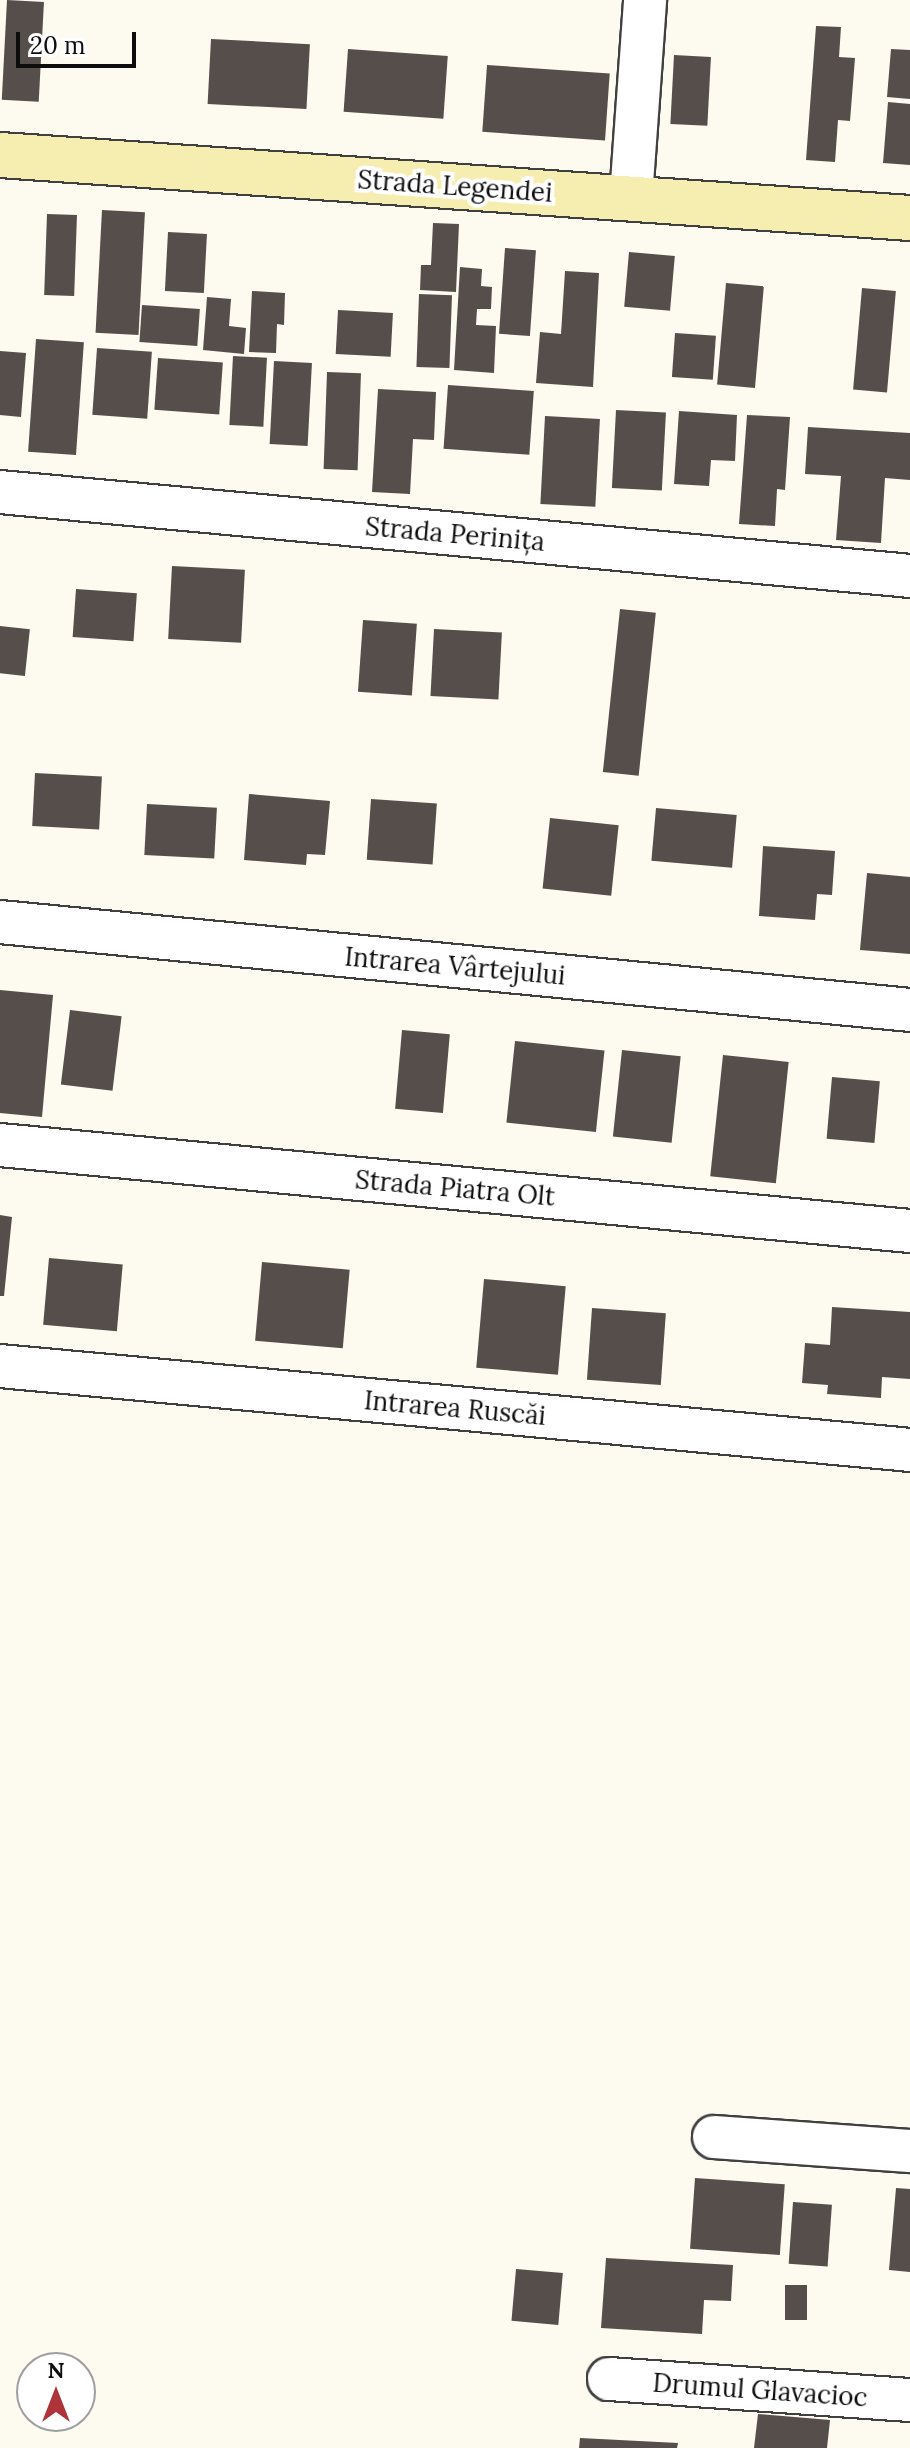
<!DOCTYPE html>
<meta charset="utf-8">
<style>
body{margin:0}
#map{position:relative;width:910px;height:2448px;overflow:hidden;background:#fdfaef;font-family:Lora,serif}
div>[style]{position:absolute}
.building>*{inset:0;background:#554e4b;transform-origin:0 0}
.roads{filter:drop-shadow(2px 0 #404040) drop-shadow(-2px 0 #404040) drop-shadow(0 2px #404040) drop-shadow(0 -2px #404040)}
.street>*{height:42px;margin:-21px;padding:0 21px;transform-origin:21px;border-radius:21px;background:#fff}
.secondary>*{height:44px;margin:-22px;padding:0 22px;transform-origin:22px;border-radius:22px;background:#f6eeb1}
span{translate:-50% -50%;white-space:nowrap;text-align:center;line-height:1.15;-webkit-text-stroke:8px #fff;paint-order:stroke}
.street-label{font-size:26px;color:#0d0d0d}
.north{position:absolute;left:16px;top:2352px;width:80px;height:80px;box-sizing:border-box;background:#fff;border:2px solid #9e9e9e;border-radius:50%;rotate:0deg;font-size:22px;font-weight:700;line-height:32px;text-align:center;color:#0d0d0d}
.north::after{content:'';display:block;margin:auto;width:28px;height:36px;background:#ae343a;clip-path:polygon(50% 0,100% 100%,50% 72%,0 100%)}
.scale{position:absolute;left:16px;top:32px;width:120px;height:36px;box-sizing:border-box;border:4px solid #0d0d0d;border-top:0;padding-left:10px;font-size:24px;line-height:28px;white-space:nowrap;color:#0d0d0d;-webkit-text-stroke:6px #fff;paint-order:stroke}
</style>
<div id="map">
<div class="building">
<div style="left:7px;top:0;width:37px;height:100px;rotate:3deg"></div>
<div style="clip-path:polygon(816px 26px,841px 27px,839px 57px,855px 58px,850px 121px,838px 120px,835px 162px,806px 160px)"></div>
<div style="left:211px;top:39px;width:99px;height:65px;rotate:3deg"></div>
<div style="left:348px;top:49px;width:100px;height:63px;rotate:4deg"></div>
<div style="clip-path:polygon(891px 49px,910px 50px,910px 99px,887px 97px)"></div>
<div style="left:674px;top:55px;width:37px;height:69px;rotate:3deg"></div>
<div style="left:487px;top:65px;width:123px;height:67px;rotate:4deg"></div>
<div style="clip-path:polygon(888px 102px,910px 104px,910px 165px,883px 163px)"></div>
<div style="left:102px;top:210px;width:43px;height:123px;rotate:3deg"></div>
<div style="left:47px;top:214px;width:30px;height:81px;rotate:2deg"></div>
<div style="clip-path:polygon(433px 223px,459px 224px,456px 292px,420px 290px,421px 265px,431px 265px)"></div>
<div style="left:168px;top:232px;width:39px;height:59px;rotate:3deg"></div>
<div style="left:505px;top:248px;width:31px;height:86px;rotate:4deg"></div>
<div style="left:629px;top:252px;width:46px;height:55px;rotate:5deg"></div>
<div style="clip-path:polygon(460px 267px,482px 269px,481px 286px,492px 287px,491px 309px,477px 309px,476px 325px,496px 326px,494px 373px,454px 370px)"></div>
<div style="clip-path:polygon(565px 271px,599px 273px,593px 387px,536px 383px,540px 332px,561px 334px)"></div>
<div style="left:726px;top:283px;width:38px;height:102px;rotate:5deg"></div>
<div style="left:862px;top:288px;width:34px;height:102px;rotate:5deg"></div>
<div style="clip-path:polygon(252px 291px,285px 293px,284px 325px,277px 324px,276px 353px,249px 352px)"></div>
<div style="left:419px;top:294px;width:33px;height:73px;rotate:2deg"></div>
<div style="clip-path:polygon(207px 297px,231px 299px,229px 326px,246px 328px,244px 354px,203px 350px)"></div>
<div style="left:142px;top:305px;width:58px;height:37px;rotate:4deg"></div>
<div style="left:338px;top:310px;width:55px;height:44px;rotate:3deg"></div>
<div style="left:675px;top:333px;width:41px;height:44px;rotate:4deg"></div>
<div style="left:36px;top:339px;width:48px;height:113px;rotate:4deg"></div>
<div style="left:97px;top:348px;width:55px;height:67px;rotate:4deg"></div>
<div style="clip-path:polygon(0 351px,26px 353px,21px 417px,0 415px)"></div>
<div style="left:233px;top:356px;width:34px;height:69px;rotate:3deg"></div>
<div style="left:158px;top:358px;width:65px;height:52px;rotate:4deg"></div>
<div style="left:274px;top:361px;width:38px;height:83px;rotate:3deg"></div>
<div style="left:327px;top:372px;width:34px;height:97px;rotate:2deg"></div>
<div style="left:448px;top:385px;width:86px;height:64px;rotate:4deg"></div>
<div style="clip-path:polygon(378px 389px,436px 392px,434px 440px,413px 439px,410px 494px,372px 492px)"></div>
<div style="left:616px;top:410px;width:50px;height:78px;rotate:3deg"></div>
<div style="clip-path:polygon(679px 411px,737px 415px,735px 461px,711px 460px,709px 486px,674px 484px)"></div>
<div style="clip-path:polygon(747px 415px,790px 417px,785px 490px,777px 489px,775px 526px,739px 524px)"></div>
<div style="left:545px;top:416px;width:55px;height:88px;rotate:3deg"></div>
<div style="clip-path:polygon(808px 427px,910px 433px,910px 480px,885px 478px,881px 543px,836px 540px,841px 476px,805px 474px)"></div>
<div style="left:172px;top:566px;width:73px;height:73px;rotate:3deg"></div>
<div style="left:76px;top:589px;width:61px;height:48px;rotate:4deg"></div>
<div style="left:620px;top:609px;width:36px;height:164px;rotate:6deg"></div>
<div style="left:363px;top:620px;width:54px;height:72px;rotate:4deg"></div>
<div style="left:0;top:626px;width:30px;height:47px;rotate:6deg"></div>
<div style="left:434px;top:629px;width:68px;height:67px;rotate:3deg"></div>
<div style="left:35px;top:773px;width:67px;height:53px;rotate:3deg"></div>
<div style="clip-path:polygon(249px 794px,330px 801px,325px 855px,307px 854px,306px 865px,244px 860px)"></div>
<div style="left:371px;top:799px;width:66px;height:61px;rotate:4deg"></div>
<div style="left:147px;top:804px;width:70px;height:51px;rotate:3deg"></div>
<div style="left:656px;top:808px;width:81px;height:53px;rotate:5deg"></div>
<div style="left:550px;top:818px;width:69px;height:71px;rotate:6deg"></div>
<div style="clip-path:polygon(763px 846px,835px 851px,832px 895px,817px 894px,815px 920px,759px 916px)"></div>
<div style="clip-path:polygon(867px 873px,910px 877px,910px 954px,860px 950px)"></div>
<div style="clip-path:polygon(0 990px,53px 995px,42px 1117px,0 1113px)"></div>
<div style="left:70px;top:1010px;width:52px;height:75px;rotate:7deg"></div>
<div style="left:402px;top:1030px;width:48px;height:79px;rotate:5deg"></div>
<div style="left:515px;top:1041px;width:90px;height:82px;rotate:6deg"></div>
<div style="left:622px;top:1050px;width:59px;height:87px;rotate:6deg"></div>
<div style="left:723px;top:1055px;width:66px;height:122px;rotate:6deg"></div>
<div style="left:832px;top:1077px;width:48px;height:62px;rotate:5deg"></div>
<div style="clip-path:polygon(0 1215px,12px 1217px,4px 1296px,0 1296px)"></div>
<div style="left:49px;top:1258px;width:74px;height:67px;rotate:5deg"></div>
<div style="left:262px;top:1262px;width:88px;height:79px;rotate:5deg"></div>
<div style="left:484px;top:1279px;width:82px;height:89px;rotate:5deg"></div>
<div style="clip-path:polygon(832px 1307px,910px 1312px,910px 1379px,882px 1377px,881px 1398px,827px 1394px,828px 1385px,802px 1383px,805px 1343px,830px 1345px)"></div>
<div style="left:592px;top:1308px;width:74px;height:72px;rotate:4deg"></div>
<div style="left:695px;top:2178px;width:90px;height:71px;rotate:4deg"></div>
<div style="clip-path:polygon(896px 2188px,910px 2189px,910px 2272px,889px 2270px)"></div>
<div style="left:793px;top:2202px;width:39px;height:62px;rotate:4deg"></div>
<div style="clip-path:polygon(606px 2258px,733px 2265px,731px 2301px,704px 2300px,702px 2334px,601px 2328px)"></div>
<div style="left:516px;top:2269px;width:47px;height:52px;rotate:5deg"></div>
<div style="left:785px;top:2285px;width:22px;height:35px"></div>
<div style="clip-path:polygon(758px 2414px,830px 2420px,827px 2448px,754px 2448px)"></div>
<div style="clip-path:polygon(580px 2438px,678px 2443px,677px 2448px,579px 2448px)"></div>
</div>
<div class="roads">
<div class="street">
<div style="left:631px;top:197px;width:197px;rotate:-85.9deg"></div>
<div style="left:0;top:492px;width:914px;rotate:5.27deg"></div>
<div style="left:0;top:922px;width:914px;rotate:5.52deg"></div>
<div style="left:0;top:1145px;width:914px;rotate:5.4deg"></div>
<div style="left:0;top:1366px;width:914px;rotate:5.27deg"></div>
<div style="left:714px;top:2137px;width:196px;rotate:4.1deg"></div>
<div style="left:609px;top:2379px;width:302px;rotate:4deg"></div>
</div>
<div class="secondary">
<div style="left:0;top:155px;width:912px;rotate:3.96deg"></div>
</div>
</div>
<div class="street-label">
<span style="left:455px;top:186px;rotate:4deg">Strada Legendei</span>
<span style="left:455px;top:534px;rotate:5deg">Strada Perinița</span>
<span style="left:455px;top:966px;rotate:5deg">Intrarea Vârtejului</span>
<span style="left:455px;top:1188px;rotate:5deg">Strada Piatra Olt</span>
<span style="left:455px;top:1408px;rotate:5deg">Intrarea Ruscăi</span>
<span style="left:760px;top:2390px;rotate:4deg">Drumul Glavacioc</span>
</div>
<div class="north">N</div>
<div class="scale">20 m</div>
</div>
